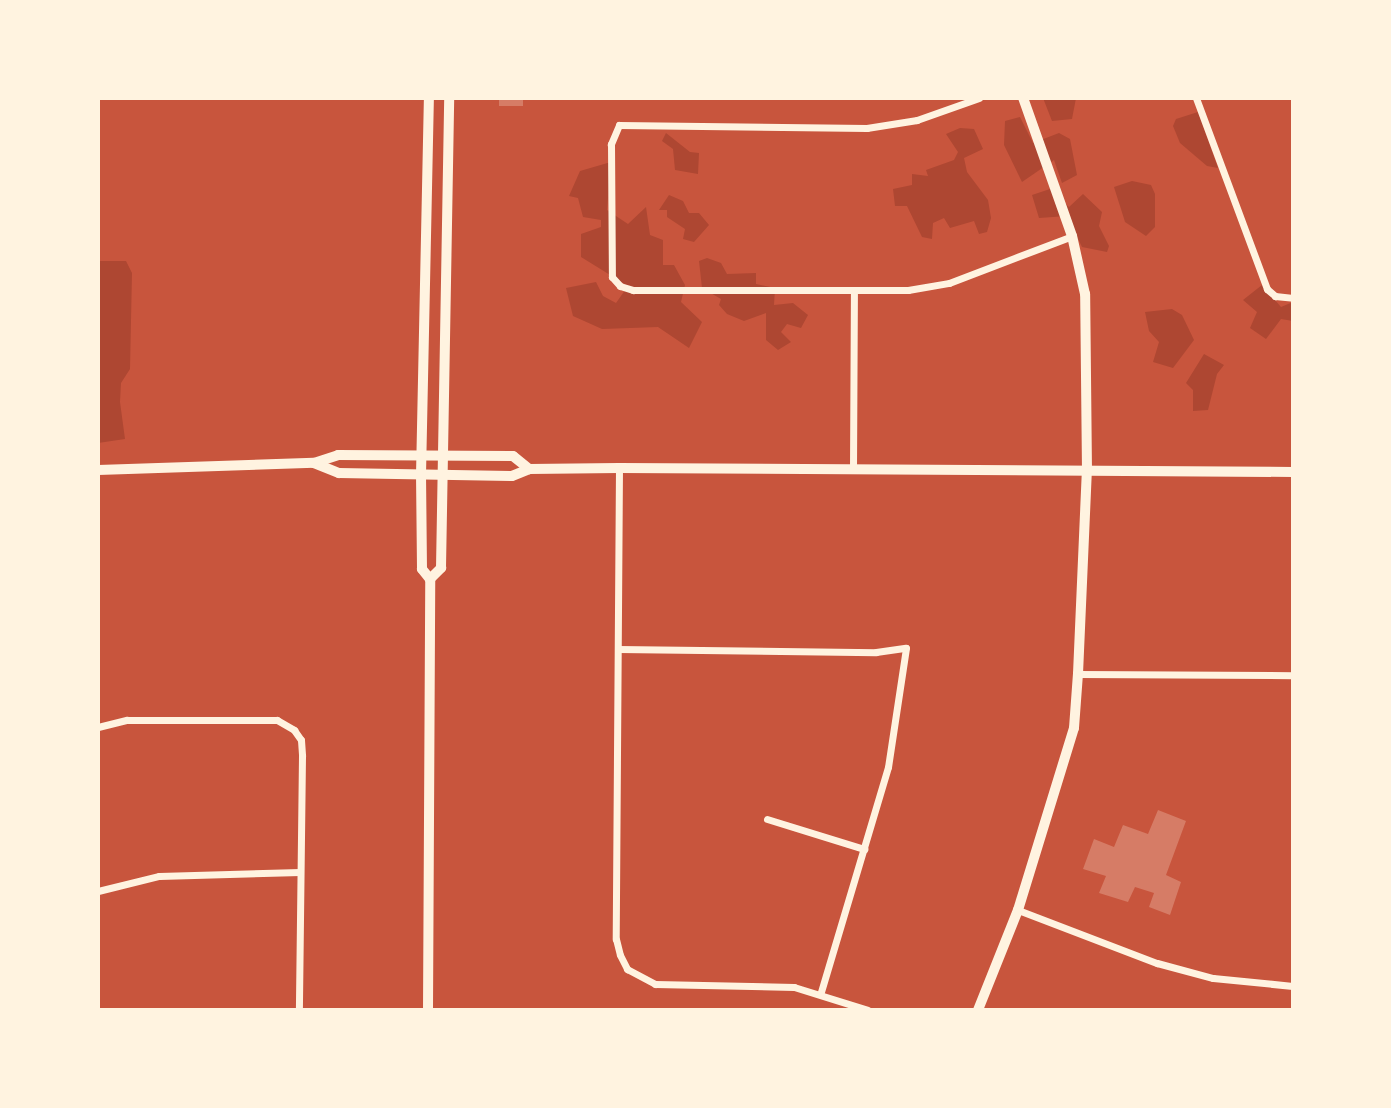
<!DOCTYPE html>
<style>
body{margin:0}
#map{position:relative;width:1391px;height:1108px;overflow:hidden;background:#c8553d;font-family:"Nunito Sans",sans-serif}
div>[style]{position:absolute}
.green>*{inset:0;background:#ae4732}
.building>*{inset:0;background:#d67c66;transform-origin:0 0}
.minor>*{height:7px;margin:-3.5px;padding:0 3.5px;transform-origin:3.5px;border-radius:3.5px;background:#fff3e0}
.tertiary>*{height:10px;margin:-5px;padding:0 5px;transform-origin:5px;border-radius:5px;background:#fff3e0}
.secondary>*{height:10px;margin:-5px;padding:0 5px;transform-origin:5px;border-radius:5px;background:#fff3e0}
span{translate:-50% -50%;white-space:nowrap;text-align:center;line-height:1.15;-webkit-text-stroke:5px #fff3e0;paint-order:stroke}
.frame{position:absolute;inset:0;border:100px solid #fff3e0;pointer-events:none}
</style>
<div id="map">
<div class="green">
<div style="clip-path:polygon(1043px 98px,1076px 98px,1072px 119px,1052px 121px)"></div>
<div style="clip-path:polygon(1198px 112px,1218px 168px,1207px 166px,1180px 143px,1173px 126px,1176px 119px)"></div>
<div style="clip-path:polygon(1020px 117px,1033px 143px,1059px 133px,1070px 139px,1077px 175px,1062px 183px,1054px 160px,1022px 182px,1004px 145px,1005px 121px)"></div>
<div style="clip-path:polygon(960px 128px,974px 129px,983px 149px,964px 158px,967px 172px,988px 200px,991px 218px,987px 232px,979px 234px,974px 221px,950px 228px,944px 218px,933px 223px,932px 239px,922px 237px,907px 206px,895px 206px,893px 189px,912px 185px,912px 174px,928px 176px,926px 170px,954px 160px,958px 152px,946px 134px)"></div>
<div style="clip-path:polygon(666px 133px,690px 152px,699px 153px,698px 174px,675px 170px,673px 149px,662px 141px)"></div>
<div style="clip-path:polygon(611px 162px,607px 210px,628px 224px,646px 207px,650px 235px,663px 240px,663px 265px,674px 265px,685px 285px,681px 302px,702px 322px,689px 348px,658px 327px,602px 329px,573px 316px,566px 288px,596px 282px,603px 296px,616px 303px,628px 286px,581px 257px,581px 234px,601px 227px,601px 220px,583px 217px,578px 198px,569px 196px,580px 171px)"></div>
<div style="clip-path:polygon(1132px 181px,1151px 185px,1155px 194px,1155px 227px,1146px 236px,1125px 222px,1114px 187px)"></div>
<div style="clip-path:polygon(1050px 189px,1069px 207px,1083px 194px,1102px 212px,1099px 226px,1109px 246px,1107px 252px,1082px 247px,1067px 216px,1039px 218px,1032px 195px)"></div>
<div style="clip-path:polygon(669px 195px,683px 201px,689px 213px,699px 213px,709px 225px,694px 242px,683px 239px,685px 229px,667px 217px,667px 210px,659px 210px)"></div>
<div style="clip-path:polygon(707px 258px,721px 263px,727px 274px,756px 273px,756px 284px,775px 288px,774px 305px,793px 303px,808px 315px,801px 328px,787px 324px,781px 332px,791px 342px,778px 350px,766px 340px,766px 313px,744px 321px,727px 314px,719px 305px,721px 299px,702px 288px,699px 261px)"></div>
<div style="clip-path:polygon(126px 261px,132px 273px,130px 369px,121px 383px,120px 402px,125px 439px,98px 443px,98px 261px)"></div>
<div style="clip-path:polygon(1262px 285px,1281px 307px,1293px 302px,1293px 321px,1281px 319px,1266px 339px,1250px 328px,1257px 312px,1243px 300px)"></div>
<div style="clip-path:polygon(1172px 309px,1182px 315px,1194px 340px,1173px 368px,1153px 362px,1159px 342px,1149px 331px,1145px 312px)"></div>
<div style="clip-path:polygon(1204px 354px,1224px 365px,1217px 374px,1208px 410px,1193px 411px,1193px 390px,1186px 383px)"></div>
</div>
<div class="building">
<div style="left:499px;top:98px;width:24px;height:8px"></div>
<div style="clip-path:polygon(1158px 810px,1186px 821px,1166px 875px,1181px 882px,1170px 915px,1149px 907px,1154px 893px,1135px 887px,1128px 902px,1099px 893px,1106px 876px,1083px 869px,1094px 839px,1114px 847px,1123px 825px,1148px 834px)"></div>
</div>
<div class="minor">
<div style="left:979px;top:98px;width:66px;rotate:160.5deg"></div>
<div style="left:917px;top:120px;width:51px;rotate:170.9deg"></div>
<div style="left:867px;top:128px;width:248px;rotate:-179.3deg"></div>
<div style="left:619px;top:125px;width:21px;rotate:113deg"></div>
<div style="left:611px;top:144px;width:133px;rotate:89.6deg"></div>
<div style="left:612px;top:277px;width:12px;rotate:48deg"></div>
<div style="left:620px;top:286px;width:14px;rotate:17deg"></div>
<div style="left:633px;top:290px;width:275px"></div>
<div style="left:908px;top:290px;width:42px;rotate:-9.7deg"></div>
<div style="left:949px;top:283px;width:132px;rotate:-20.9deg"></div>
<div style="left:1196px;top:98px;width:204px;rotate:69.6deg"></div>
<div style="left:1267px;top:289px;width:11px;rotate:41deg"></div>
<div style="left:1275px;top:296px;width:18px;rotate:6deg"></div>
<div style="left:619px;top:468px;width:471px;rotate:90.4deg"></div>
<div style="left:616px;top:939px;width:16px;rotate:76deg"></div>
<div style="left:620px;top:955px;width:16px;rotate:63deg"></div>
<div style="left:627px;top:969px;width:32px;rotate:28deg"></div>
<div style="left:655px;top:984px;width:139px;rotate:1.2deg"></div>
<div style="left:794px;top:987px;width:77px;rotate:17.3deg"></div>
<div style="left:853px;top:469px;width:178px;rotate:-89.7deg"></div>
<div style="left:618px;top:649px;width:258px;rotate:0.7deg"></div>
<div style="left:876px;top:652px;width:30px;rotate:-8deg"></div>
<div style="left:906px;top:648px;width:120px;rotate:98.6deg"></div>
<div style="left:888px;top:767px;width:235px;rotate:106.6deg"></div>
<div style="left:1078px;top:674px;width:215px;rotate:0.3deg"></div>
<div style="left:98px;top:727px;width:30px;rotate:-14deg"></div>
<div style="left:127px;top:720px;width:150px"></div>
<div style="left:277px;top:720px;width:20px;rotate:30deg"></div>
<div style="left:294px;top:730px;width:12px;rotate:55deg"></div>
<div style="left:301px;top:740px;width:16px;rotate:86deg"></div>
<div style="left:302px;top:756px;width:254px;rotate:90.7deg"></div>
<div style="left:767px;top:819px;width:102px;rotate:17.2deg"></div>
<div style="left:98px;top:891px;width:63px;rotate:-13.8deg"></div>
<div style="left:159px;top:876px;width:141px;rotate:-1.6deg"></div>
<div style="left:1018px;top:910px;width:149px;rotate:20.9deg"></div>
<div style="left:1157px;top:963px;width:58px;rotate:15deg"></div>
<div style="left:1213px;top:978px;width:80px;rotate:5.7deg"></div>
</div>
<div class="tertiary">
<div style="left:430px;top:579px;width:16px;rotate:-45deg"></div>
<div style="left:441px;top:568px;width:470px;rotate:-89deg"></div>
<div style="left:428px;top:1010px;width:431px;rotate:-89.7deg"></div>
<div style="left:430px;top:579px;width:13px;rotate:-129deg"></div>
<div style="left:422px;top:569px;width:94px;rotate:-90.6deg"></div>
<div style="left:421px;top:475px;width:377px;rotate:-88.8deg"></div>
<div style="left:978px;top:1010px;width:108px;rotate:-68.2deg"></div>
<div style="left:1018px;top:910px;width:190px;rotate:-72.9deg"></div>
<div style="left:1074px;top:728px;width:54px;rotate:-85.8deg"></div>
<div style="left:1078px;top:674px;width:203px;rotate:-87.5deg"></div>
<div style="left:1087px;top:471px;width:177px;rotate:-90.6deg"></div>
<div style="left:1085px;top:294px;width:59px;rotate:-102.6deg"></div>
<div style="left:1072px;top:236px;width:146px;rotate:-109.5deg"></div>
</div>
<div class="secondary">
<div style="left:314px;top:463px;width:27px;rotate:22deg"></div>
<div style="left:339px;top:473px;width:173px;rotate:1deg"></div>
<div style="left:512px;top:476px;width:18px;rotate:-22deg"></div>
<div style="left:529px;top:469px;width:90px;rotate:-0.6deg"></div>
<div style="left:619px;top:468px;width:674px;rotate:0.34deg"></div>
<div style="left:98px;top:470px;width:216px;rotate:-1.9deg"></div>
<div style="left:314px;top:463px;width:25px;rotate:-18deg"></div>
<div style="left:338px;top:455px;width:175px;rotate:0.3deg"></div>
<div style="left:513px;top:456px;width:21px;rotate:39deg"></div>
</div>
<div class="frame"></div>
</div>
